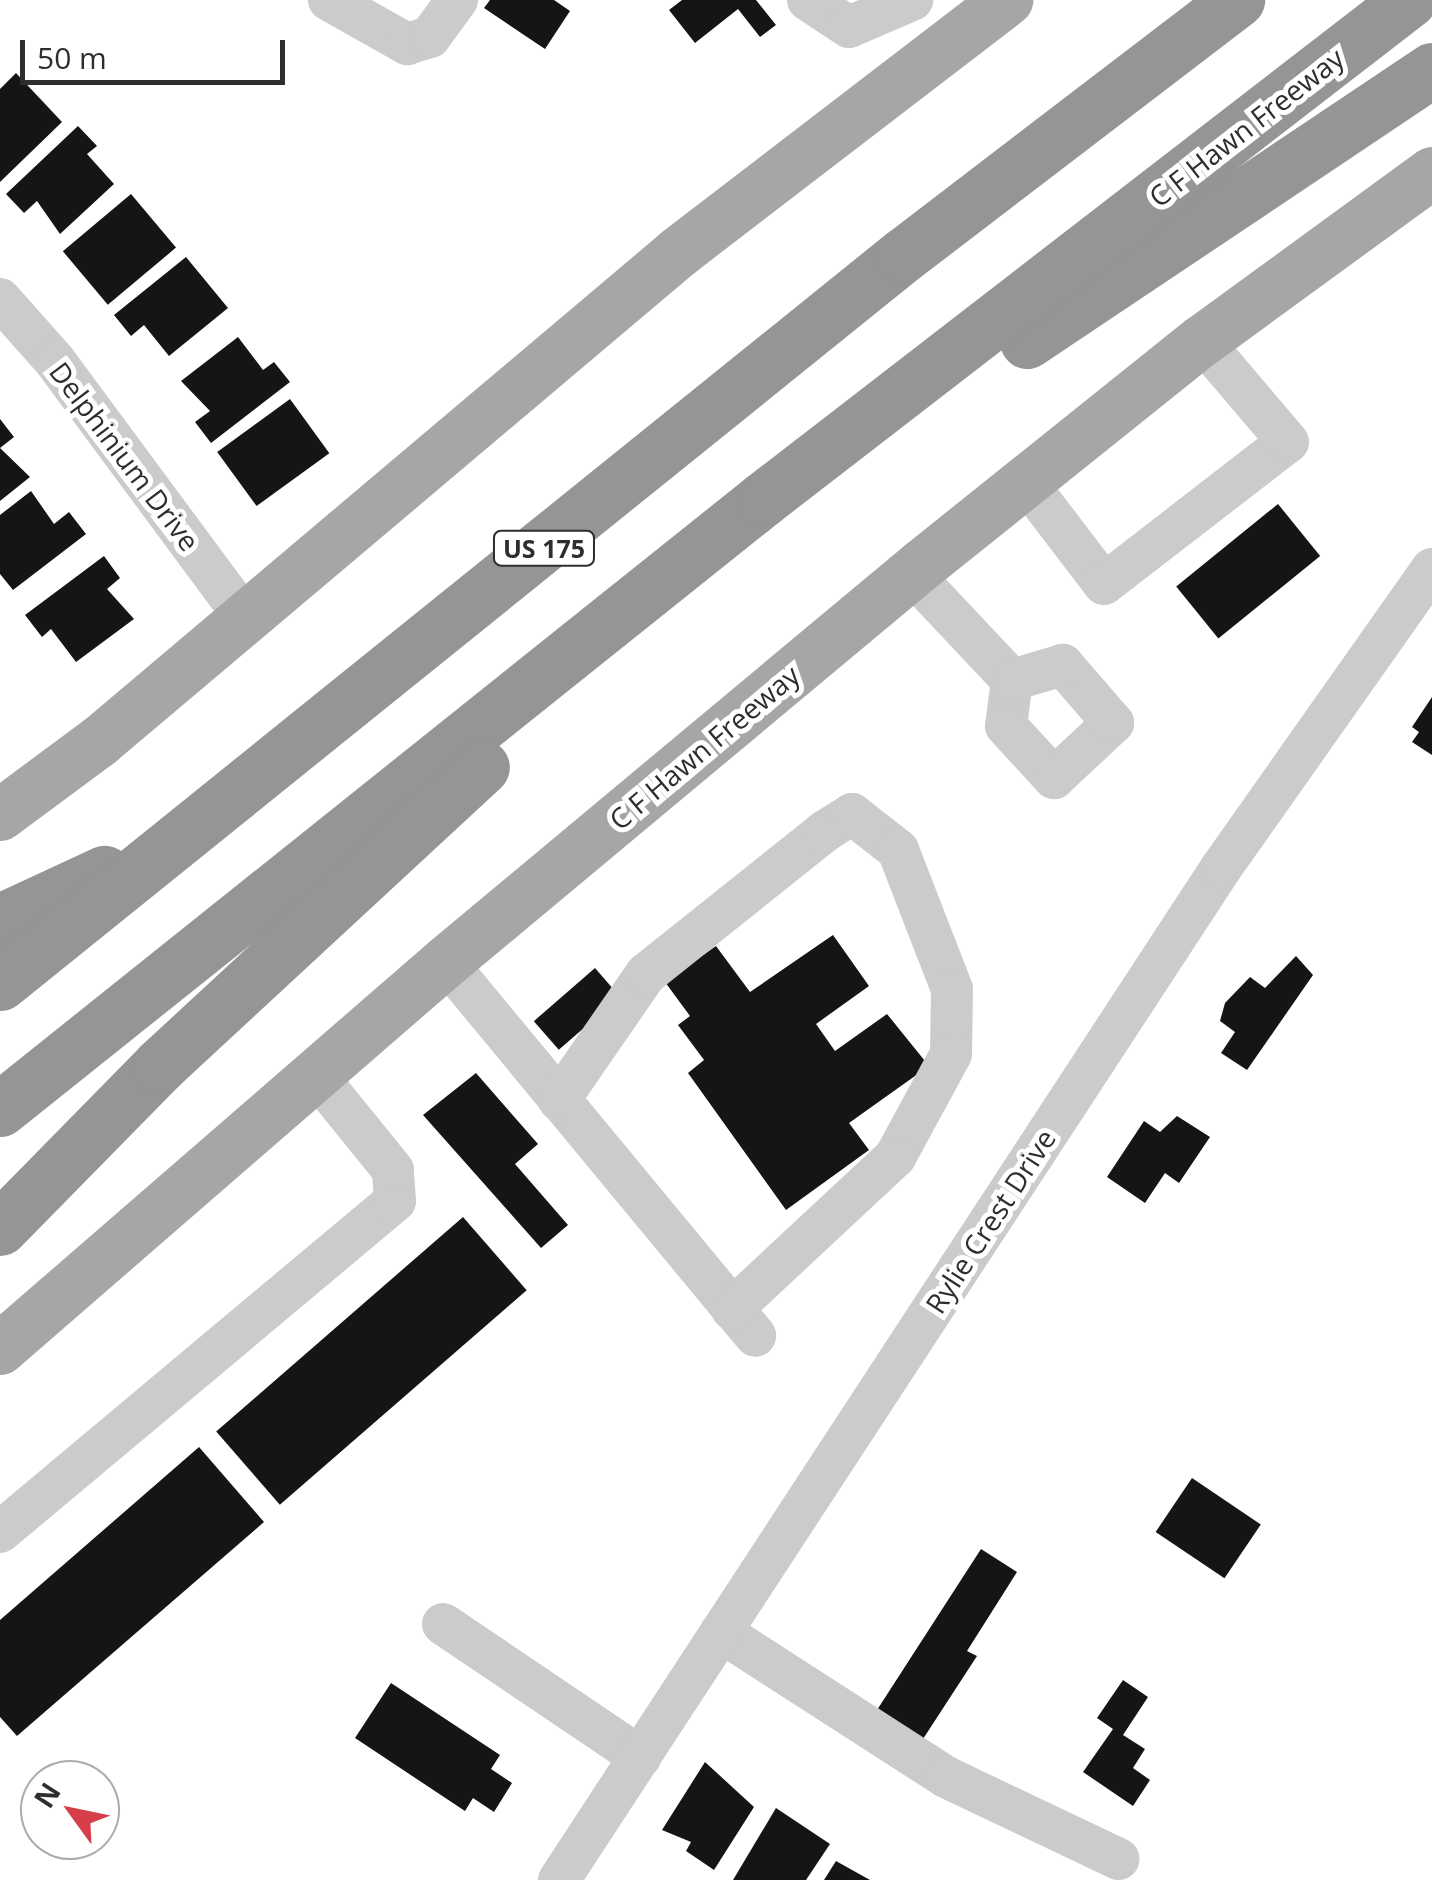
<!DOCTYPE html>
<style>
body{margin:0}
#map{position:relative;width:1432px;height:1880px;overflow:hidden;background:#fff;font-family:"Open Sans",sans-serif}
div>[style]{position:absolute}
.building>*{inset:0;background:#151515;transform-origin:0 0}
.minor>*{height:42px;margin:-21px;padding:0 21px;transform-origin:21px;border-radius:21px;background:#cbcbcb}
.major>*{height:52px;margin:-26px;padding:0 26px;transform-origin:26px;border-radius:26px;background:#a6a6a6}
.highway>*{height:55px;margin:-27.5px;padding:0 27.5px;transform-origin:27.5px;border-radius:27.5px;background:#959595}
span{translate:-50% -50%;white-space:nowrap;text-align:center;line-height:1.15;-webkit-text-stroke:10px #fff;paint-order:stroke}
.shield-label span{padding:2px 8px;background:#fff;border:2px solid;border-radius:8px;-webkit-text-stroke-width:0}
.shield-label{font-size:25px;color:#2e2e2e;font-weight:700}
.street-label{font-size:28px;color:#2e2e2e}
.north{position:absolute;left:20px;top:1760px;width:100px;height:100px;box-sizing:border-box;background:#fff;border:2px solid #ababab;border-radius:50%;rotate:303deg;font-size:28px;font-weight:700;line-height:40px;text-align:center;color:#2e2e2e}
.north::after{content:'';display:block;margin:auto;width:35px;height:45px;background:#d73e4a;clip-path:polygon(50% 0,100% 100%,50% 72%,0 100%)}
.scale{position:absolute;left:20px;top:40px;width:265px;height:45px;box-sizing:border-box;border:5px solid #2e2e2e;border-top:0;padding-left:12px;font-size:30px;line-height:35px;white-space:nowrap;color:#2e2e2e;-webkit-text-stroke:8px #fff;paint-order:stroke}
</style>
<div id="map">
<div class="building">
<div style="clip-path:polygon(490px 0,554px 0,570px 11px,545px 49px,484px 8px)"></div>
<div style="clip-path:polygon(682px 0,756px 0,776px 25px,760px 37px,738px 9px,695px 43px,669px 10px)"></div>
<div style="clip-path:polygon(16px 73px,62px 122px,0 182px,0 89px)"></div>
<div style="clip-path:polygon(78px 126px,97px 146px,87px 154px,114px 184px,60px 234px,37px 201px,24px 213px,6px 194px)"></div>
<div style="left:131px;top:194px;width:70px;height:89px;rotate:50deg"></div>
<div style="clip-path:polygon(186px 257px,228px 308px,169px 356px,144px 325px,131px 336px,114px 315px)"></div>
<div style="clip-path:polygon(238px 337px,263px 370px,274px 362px,290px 382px,211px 443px,195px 422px,210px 411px,181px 381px)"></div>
<div style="left:290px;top:399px;width:67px;height:90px;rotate:54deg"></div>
<div style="clip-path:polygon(0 419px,14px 437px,0 448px,30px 477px,0 501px)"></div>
<div style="clip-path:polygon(31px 491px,54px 524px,69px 512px,86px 534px,13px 590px,0 574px,0 515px)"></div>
<div style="left:1278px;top:504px;width:67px;height:131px;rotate:51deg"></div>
<div style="clip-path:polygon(104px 556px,120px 578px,107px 589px,134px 619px,76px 662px,51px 629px,42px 637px,25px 615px)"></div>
<div style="clip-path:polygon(1432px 697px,1432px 755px,1412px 742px,1419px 732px,1412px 727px)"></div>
<div style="clip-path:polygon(833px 935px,869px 986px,816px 1024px,835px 1051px,887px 1014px,929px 1066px,849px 1123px,869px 1150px,786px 1210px,688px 1073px,704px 1060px,678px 1025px,690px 1016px,665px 982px,716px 946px,750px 992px)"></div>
<div style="clip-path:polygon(1296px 956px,1313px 975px,1247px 1070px,1221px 1053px,1235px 1032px,1220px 1021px,1225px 1003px,1250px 977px,1265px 988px)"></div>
<div style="left:595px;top:968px;width:38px;height:81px;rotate:49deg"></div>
<div style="clip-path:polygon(476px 1073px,538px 1144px,515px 1164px,568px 1225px,541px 1248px,423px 1115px)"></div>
<div style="clip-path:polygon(1177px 1116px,1210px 1137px,1179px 1183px,1165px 1173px,1145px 1203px,1107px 1177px,1144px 1121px,1160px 1132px)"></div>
<div style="left:463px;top:1217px;width:97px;height:327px;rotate:49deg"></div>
<div style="clip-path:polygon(199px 1447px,264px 1522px,17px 1736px,0 1717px,0 1620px)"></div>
<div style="left:1192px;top:1478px;width:83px;height:65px;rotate:34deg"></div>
<div style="clip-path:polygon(981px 1549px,1017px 1572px,967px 1651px,977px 1656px,923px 1739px,877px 1710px)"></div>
<div style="clip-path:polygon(1123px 1680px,1148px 1697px,1123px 1735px,1145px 1749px,1133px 1768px,1150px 1780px,1133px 1806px,1083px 1772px,1113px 1729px,1097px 1718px)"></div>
<div style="clip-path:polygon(391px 1683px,500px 1755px,491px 1769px,512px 1783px,494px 1812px,473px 1798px,465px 1811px,355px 1738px)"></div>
<div style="clip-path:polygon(705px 1762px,754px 1807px,714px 1870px,686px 1851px,691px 1842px,662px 1830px)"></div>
<div style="clip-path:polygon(776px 1808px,830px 1844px,806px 1880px,733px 1880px)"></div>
<div style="clip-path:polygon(836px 1861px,870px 1880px,824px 1880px)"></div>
</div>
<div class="minor">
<div style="left:329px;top:0;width:90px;rotate:29.4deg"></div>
<div style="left:407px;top:44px;width:24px;rotate:-17deg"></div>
<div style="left:430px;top:37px;width:46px;rotate:-53.9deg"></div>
<div style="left:808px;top:0;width:49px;rotate:33.4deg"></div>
<div style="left:849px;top:27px;width:69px;rotate:-23.2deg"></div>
<div style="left:0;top:299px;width:83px;rotate:48.4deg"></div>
<div style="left:55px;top:361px;width:320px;rotate:53.5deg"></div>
<div style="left:1026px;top:482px;width:128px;rotate:52.6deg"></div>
<div style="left:1104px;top:584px;width:232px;rotate:-37.7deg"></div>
<div style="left:1288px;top:442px;width:133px;rotate:-130.4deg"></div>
<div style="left:912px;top:574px;width:146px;rotate:46.7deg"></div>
<div style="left:1012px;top:680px;width:46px;rotate:97.4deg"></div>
<div style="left:1006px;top:726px;width:71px;rotate:47.3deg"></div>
<div style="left:1054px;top:778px;width:81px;rotate:-43deg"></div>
<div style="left:1113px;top:723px;width:77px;rotate:-130.8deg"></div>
<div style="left:1063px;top:665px;width:53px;rotate:163.6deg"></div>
<div style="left:446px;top:962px;width:485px;rotate:50.4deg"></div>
<div style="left:559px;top:1100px;width:153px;rotate:-55.4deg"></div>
<div style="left:646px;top:974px;width:229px;rotate:-38.6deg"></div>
<div style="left:825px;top:831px;width:32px;rotate:-32deg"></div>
<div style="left:852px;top:814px;width:58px;rotate:38deg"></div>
<div style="left:898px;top:850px;width:149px;rotate:68.8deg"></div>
<div style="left:952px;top:989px;width:65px;rotate:90.9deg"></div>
<div style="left:951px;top:1054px;width:117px;rotate:118.5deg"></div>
<div style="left:895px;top:1157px;width:223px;rotate:137deg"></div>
<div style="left:0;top:1532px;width:515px;rotate:-39.96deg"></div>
<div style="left:395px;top:1201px;width:31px;rotate:-94deg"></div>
<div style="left:393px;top:1170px;width:122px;rotate:-129deg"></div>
<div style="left:443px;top:1624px;width:238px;rotate:34deg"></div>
<div style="left:721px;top:1632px;width:268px;rotate:32.8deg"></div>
<div style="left:946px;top:1777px;width:191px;rotate:25.4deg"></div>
<div style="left:559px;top:1880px;width:1209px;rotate:-56.81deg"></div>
<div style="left:1221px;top:868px;width:366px;rotate:-54.8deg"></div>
</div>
<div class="major">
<div style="left:0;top:815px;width:124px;rotate:-36.5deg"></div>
<div style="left:100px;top:741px;width:758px;rotate:-40.18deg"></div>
<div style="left:679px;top:252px;width:414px;rotate:-37.5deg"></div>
<div style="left:0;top:1349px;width:590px;rotate:-40.95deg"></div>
<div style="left:446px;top:962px;width:620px;rotate:-39.83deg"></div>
<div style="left:922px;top:565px;width:359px;rotate:-38.7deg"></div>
<div style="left:1202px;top:341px;width:285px;rotate:-36.1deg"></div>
</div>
<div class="highway">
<div style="left:1027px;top:341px;width:487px;rotate:-33.8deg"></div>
<div style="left:0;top:921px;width:115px;rotate:-24.8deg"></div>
<div style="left:0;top:983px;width:1159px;rotate:-38.87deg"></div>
<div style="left:902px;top:256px;width:422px;rotate:-37.4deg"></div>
<div style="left:0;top:1109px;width:977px;rotate:-38.64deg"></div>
<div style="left:763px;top:499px;width:816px;rotate:-37.68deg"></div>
<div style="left:0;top:1228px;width:227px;rotate:-45.5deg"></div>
<div style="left:159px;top:1066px;width:440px;rotate:-42.8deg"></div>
</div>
<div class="shield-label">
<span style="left:544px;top:548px">US 175</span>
</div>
<div class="street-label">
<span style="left:1246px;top:127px;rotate:-38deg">C F Hawn Freeway</span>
<span style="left:125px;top:456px;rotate:53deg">Delphinium Drive</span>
<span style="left:704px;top:747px;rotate:-40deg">C F Hawn Freeway</span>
<span style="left:990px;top:1221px;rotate:-57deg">Rylie Crest Drive</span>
</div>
<div class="north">N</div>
<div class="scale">50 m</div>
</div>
